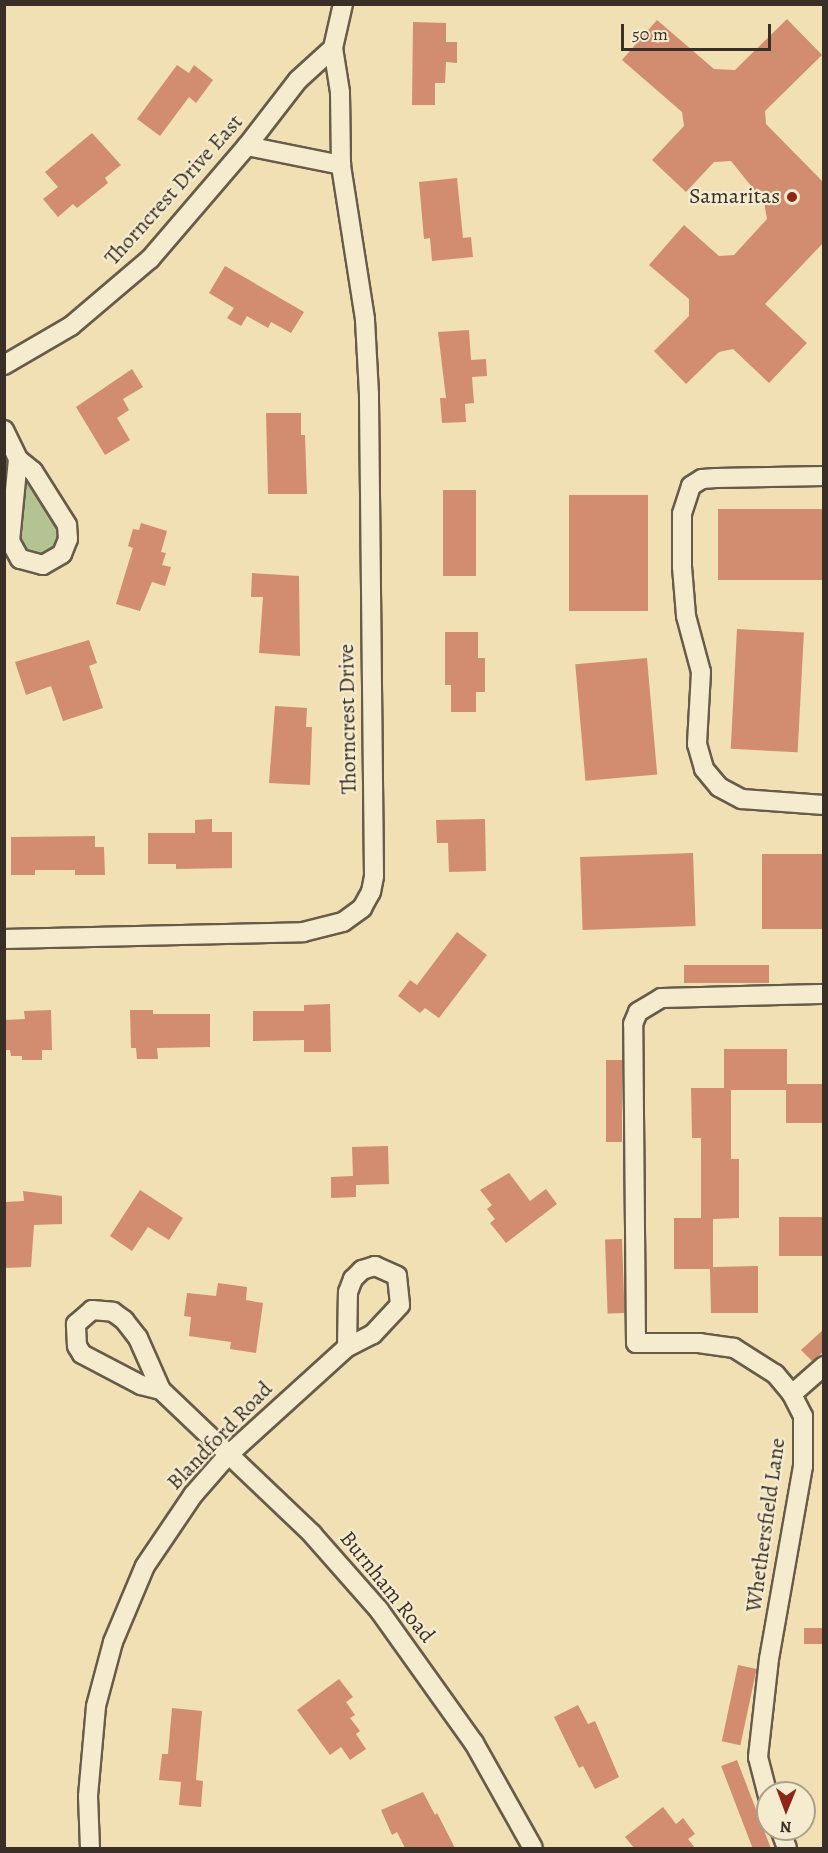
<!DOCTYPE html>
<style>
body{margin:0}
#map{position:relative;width:828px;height:1853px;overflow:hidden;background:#f0e0b4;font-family:Alegreya,serif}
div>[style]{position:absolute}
.green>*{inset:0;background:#b3c392}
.building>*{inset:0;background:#d28c6f;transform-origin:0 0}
.roads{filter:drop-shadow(2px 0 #675b4a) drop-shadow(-2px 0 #675b4a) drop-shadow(0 2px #675b4a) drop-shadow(0 -2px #675b4a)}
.street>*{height:18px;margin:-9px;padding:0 9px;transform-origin:9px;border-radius:9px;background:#f5ebce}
.dots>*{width:16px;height:16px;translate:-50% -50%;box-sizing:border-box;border:3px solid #f5ebce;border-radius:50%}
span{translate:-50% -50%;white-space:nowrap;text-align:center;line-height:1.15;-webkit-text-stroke:4.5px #f5ebce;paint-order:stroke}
.street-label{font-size:22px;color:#392f26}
.poi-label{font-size:22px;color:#392f26}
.right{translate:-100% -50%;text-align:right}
.frame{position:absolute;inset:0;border:6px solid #392f26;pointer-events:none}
.north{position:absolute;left:756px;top:1781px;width:60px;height:60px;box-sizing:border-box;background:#f5ebce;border:2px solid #aaa08b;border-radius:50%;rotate:181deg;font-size:16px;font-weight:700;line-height:24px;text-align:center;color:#392f26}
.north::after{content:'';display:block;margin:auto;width:21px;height:27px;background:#8f2418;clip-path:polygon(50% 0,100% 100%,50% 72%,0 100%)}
.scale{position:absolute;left:621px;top:24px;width:150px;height:27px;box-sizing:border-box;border:3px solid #392f26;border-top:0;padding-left:8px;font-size:18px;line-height:21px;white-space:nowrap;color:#392f26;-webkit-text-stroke:4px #f5ebce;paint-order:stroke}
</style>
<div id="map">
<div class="green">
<div style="clip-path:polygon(25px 478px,38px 492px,58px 528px,56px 547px,43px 557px,27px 553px,20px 542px)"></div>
</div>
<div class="building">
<div style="clip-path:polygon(787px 19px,822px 55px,765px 111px,766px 124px,824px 183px,824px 242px,765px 304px,807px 343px,769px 383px,733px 349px,719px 352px,686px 384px,654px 351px,689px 316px,689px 299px,649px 265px,684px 225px,719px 256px,734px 255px,767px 219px,764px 202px,731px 161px,714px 162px,686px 192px,652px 160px,684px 126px,682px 112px,622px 60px,657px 20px,714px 69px,735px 70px)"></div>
<div style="clip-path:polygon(413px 22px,446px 23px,446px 42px,457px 42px,457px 63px,446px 62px,445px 83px,435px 83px,435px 105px,412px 105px)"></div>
<div style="clip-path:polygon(177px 65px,189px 73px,194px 65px,213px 80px,196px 103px,189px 97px,160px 136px,137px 119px)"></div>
<div style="clip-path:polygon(92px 133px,121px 165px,105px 178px,108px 183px,77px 208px,73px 204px,58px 217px,43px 199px,58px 187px,45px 172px)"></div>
<div style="clip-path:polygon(457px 178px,463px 238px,471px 237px,473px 257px,432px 261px,430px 238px,424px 239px,419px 182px)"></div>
<div style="clip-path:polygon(225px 266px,304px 312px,291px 333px,271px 322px,268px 328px,247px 316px,241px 326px,227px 318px,234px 308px,209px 293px)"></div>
<div style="clip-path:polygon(469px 330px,471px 360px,486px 359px,487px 376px,472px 377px,474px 403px,465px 404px,466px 422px,442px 423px,440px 398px,446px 398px,438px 332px)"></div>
<div style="clip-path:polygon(132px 369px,143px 387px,123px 399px,129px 410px,117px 418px,130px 440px,105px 455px,76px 407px)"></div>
<div style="clip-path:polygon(266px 413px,301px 413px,301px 435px,305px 435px,307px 494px,268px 494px)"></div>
<div style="left:443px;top:490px;width:33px;height:86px"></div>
<div style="left:569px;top:495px;width:79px;height:116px"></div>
<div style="left:824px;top:509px;width:71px;height:106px;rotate:90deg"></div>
<div style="clip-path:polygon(141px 523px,167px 531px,161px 552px,166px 553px,162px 565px,171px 567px,165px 586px,152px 582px,140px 611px,116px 604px,133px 548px,128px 546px,133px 529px,139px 530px)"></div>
<div style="clip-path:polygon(252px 573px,299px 576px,300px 656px,259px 653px,263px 597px,251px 597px)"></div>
<div style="left:737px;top:629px;width:67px;height:120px;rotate:3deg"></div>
<div style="clip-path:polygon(445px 632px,478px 632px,478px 658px,485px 658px,485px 692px,476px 692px,476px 712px,451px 712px,451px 685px,445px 685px)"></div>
<div style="clip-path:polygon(89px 640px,97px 663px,89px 666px,103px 708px,63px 721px,51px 686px,26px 695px,15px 662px)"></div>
<div style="left:647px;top:658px;width:117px;height:72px;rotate:85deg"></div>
<div style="clip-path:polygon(275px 706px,307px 708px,306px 727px,312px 727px,310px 785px,269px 783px)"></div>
<div style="clip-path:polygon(212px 819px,212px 832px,232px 832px,232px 868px,176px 869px,176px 864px,148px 864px,148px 833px,195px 833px,195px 820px)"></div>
<div style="clip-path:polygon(485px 819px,486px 871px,449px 872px,448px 843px,437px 843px,436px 820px)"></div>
<div style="clip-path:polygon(95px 836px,95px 847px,104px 847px,105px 875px,75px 875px,75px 870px,35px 870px,35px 875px,11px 875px,11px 837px)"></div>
<div style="left:693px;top:853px;width:73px;height:113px;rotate:88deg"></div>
<div style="left:824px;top:854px;width:75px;height:62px;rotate:90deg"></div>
<div style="clip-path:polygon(457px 932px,487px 955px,439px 1018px,425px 1008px,420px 1013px,398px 996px,410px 980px,417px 985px)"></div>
<div style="left:769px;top:965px;width:18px;height:85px;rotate:90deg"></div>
<div style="clip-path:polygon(330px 1004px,331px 1052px,304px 1052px,304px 1040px,253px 1041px,253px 1011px,304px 1011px,304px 1005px)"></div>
<div style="clip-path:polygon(51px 1010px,52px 1050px,42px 1050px,42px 1060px,22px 1060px,22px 1056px,11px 1056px,10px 1050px,4px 1050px,4px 1020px,25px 1019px,24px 1011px)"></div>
<div style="clip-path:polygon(130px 1010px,153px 1010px,153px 1014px,210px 1014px,210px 1047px,157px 1048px,158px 1059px,137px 1059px,136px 1048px,131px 1048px)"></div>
<div style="clip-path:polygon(724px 1049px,787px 1049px,787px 1084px,824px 1084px,824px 1123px,786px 1123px,786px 1090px,731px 1090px,731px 1159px,739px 1159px,739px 1218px,713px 1219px,713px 1267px,758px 1266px,758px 1313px,711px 1313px,710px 1269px,674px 1269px,674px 1218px,701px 1218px,701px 1138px,692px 1138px,691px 1088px,724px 1088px)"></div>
<div style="left:606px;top:1060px;width:16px;height:82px"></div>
<div style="clip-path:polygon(388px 1146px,389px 1184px,356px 1185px,356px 1197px,331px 1198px,331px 1177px,353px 1176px,352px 1147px)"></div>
<div style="clip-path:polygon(509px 1173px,530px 1201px,546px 1189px,557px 1204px,506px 1243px,490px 1223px,495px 1219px,487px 1209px,492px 1205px,480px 1190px)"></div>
<div style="clip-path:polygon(140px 1190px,183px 1218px,169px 1240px,148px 1227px,132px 1251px,110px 1236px)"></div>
<div style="clip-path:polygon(23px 1191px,62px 1196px,62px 1224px,34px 1225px,31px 1267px,4px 1268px,4px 1202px,24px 1201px)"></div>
<div style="left:779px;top:1217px;width:45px;height:39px"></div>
<div style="left:622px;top:1239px;width:74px;height:17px;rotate:88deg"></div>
<div style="clip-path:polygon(218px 1283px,247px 1287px,246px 1300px,263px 1303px,256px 1353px,230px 1349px,231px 1342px,189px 1336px,191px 1317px,184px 1316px,187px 1293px,216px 1296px)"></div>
<div style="clip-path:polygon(824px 1329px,824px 1351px,812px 1361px,801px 1350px)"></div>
<div style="left:804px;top:1628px;width:20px;height:16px"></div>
<div style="left:738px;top:1665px;width:19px;height:78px;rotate:12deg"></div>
<div style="clip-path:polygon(339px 1679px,353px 1697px,346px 1702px,355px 1715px,350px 1718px,360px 1731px,356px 1734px,366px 1749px,350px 1760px,341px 1747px,330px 1755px,297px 1710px)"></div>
<div style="clip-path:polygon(578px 1705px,588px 1724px,595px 1721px,619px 1777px,595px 1789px,583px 1766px,579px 1768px,554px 1717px)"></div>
<div style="clip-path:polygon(172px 1708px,202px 1711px,196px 1780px,203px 1781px,201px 1807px,179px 1805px,181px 1782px,159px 1780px,162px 1754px,168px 1754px)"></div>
<div style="left:737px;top:1760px;width:94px;height:17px;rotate:69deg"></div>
<div style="clip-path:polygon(423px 1792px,435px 1815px,437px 1813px,455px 1848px,405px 1848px,397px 1832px,392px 1835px,381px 1810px)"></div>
<div style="clip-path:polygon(663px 1807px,676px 1824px,683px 1818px,695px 1834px,688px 1839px,695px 1848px,634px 1848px,625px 1837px)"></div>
</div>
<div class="roads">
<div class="street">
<div style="left:247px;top:146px;width:96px;rotate:11.4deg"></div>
<div style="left:4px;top:365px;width:78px;rotate:-30.2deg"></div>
<div style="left:71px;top:326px;width:104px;rotate:-40.3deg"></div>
<div style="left:150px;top:259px;width:149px;rotate:-49.4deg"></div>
<div style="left:247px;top:146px;width:83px;rotate:-52.3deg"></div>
<div style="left:298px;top:80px;width:47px;rotate:-42.4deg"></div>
<div style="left:4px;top:430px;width:32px;rotate:64deg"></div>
<div style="left:18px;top:459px;width:19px;rotate:39deg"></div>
<div style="left:33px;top:471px;width:64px;rotate:57.8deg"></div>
<div style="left:67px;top:525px;width:14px;rotate:86deg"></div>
<div style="left:68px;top:539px;width:16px;rotate:112deg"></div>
<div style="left:62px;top:554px;width:22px;rotate:150deg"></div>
<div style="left:43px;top:565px;width:24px;rotate:-165deg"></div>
<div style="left:20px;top:559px;width:21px;rotate:-119deg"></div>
<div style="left:10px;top:541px;width:82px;rotate:-84.4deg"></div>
<div style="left:824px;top:476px;width:108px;rotate:178.9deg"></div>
<div style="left:716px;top:478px;width:14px;rotate:176deg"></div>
<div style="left:702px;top:479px;width:13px;rotate:148deg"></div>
<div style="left:691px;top:486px;width:29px;rotate:108deg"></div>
<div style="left:682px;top:514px;width:53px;rotate:90deg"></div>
<div style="left:682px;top:567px;width:49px;rotate:85.3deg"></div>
<div style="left:686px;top:616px;width:58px;rotate:75deg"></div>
<div style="left:701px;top:672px;width:72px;rotate:93.2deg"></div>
<div style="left:697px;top:744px;width:26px;rotate:74deg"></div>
<div style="left:704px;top:769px;width:23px;rotate:50deg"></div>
<div style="left:719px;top:787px;width:26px;rotate:28deg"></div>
<div style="left:742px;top:799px;width:82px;rotate:4.2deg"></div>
<div style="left:4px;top:939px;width:299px;rotate:-1.3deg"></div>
<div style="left:303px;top:932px;width:41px;rotate:-14deg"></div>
<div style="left:343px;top:922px;width:24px;rotate:-36deg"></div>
<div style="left:362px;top:908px;width:18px;rotate:-61deg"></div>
<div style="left:371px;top:892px;width:16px;rotate:-79deg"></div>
<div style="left:374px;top:876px;width:482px;rotate:-90.6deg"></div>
<div style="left:369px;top:394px;width:75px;rotate:-93.1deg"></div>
<div style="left:365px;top:319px;width:156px;rotate:-98.9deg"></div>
<div style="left:341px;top:165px;width:73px;rotate:-90.8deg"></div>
<div style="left:340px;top:92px;width:45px;rotate:-99deg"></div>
<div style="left:333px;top:48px;width:45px;rotate:-77.2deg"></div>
<div style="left:375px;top:1266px;width:24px;rotate:24deg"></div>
<div style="left:397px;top:1276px;width:29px;rotate:84deg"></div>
<div style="left:400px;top:1305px;width:40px;rotate:133deg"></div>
<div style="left:373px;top:1334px;width:29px;rotate:153deg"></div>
<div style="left:347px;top:1347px;width:55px;rotate:-89deg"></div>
<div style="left:348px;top:1292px;width:14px;rotate:-69deg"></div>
<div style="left:353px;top:1279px;width:13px;rotate:-45deg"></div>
<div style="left:362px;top:1270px;width:14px;rotate:-17deg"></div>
<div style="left:92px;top:1310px;width:21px;rotate:5deg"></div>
<div style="left:113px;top:1312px;width:14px;rotate:36deg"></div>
<div style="left:124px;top:1320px;width:23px;rotate:52deg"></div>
<div style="left:138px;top:1338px;width:57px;rotate:66.1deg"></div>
<div style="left:161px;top:1390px;width:21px;rotate:-166deg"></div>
<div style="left:141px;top:1385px;width:67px;rotate:-152.3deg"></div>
<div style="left:82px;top:1354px;width:9px;rotate:-122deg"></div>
<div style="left:77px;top:1346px;width:22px;rotate:-93deg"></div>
<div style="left:76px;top:1324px;width:21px;rotate:-41deg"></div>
<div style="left:161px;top:1390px;width:209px;rotate:43.6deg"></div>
<div style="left:312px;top:1534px;width:101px;rotate:48.6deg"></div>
<div style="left:379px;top:1610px;width:163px;rotate:54.5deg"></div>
<div style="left:474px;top:1743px;width:120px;rotate:60.7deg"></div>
<div style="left:792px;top:1394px;width:43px;rotate:-41.2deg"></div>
<div style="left:768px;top:1796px;width:40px;rotate:-104.4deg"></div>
<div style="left:758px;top:1757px;width:99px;rotate:-83.6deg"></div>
<div style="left:769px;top:1659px;width:196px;rotate:-80deg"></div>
<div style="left:803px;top:1466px;width:50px;rotate:-90deg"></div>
<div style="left:803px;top:1416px;width:25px;rotate:-117deg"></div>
<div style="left:792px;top:1394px;width:26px;rotate:-130deg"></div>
<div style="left:775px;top:1374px;width:49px;rotate:-147.6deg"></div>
<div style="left:734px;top:1348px;width:34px;rotate:-172deg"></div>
<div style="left:700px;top:1343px;width:64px;rotate:180deg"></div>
<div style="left:636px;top:1343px;width:319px;rotate:-90.5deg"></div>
<div style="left:633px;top:1024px;width:13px;rotate:-67deg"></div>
<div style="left:638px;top:1012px;width:27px;rotate:-31deg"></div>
<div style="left:661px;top:998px;width:163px;rotate:-1.4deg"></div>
<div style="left:780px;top:1829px;width:20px;rotate:70deg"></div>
<div style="left:90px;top:1848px;width:52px;rotate:-92.2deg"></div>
<div style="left:88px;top:1796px;width:90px;rotate:-84.9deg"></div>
<div style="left:96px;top:1706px;width:66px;rotate:-75.1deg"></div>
<div style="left:113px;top:1642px;width:82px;rotate:-67.2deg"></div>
<div style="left:145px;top:1566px;width:86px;rotate:-55.9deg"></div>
<div style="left:193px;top:1495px;width:53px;rotate:-48.8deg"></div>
<div style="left:228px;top:1455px;width:161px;rotate:-42.2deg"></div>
</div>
</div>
<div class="dots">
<div style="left:792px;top:197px;background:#8f2418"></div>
</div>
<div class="street-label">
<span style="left:174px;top:190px;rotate:-48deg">Thorncrest Drive East</span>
<span style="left:348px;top:719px;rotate:-91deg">Thorncrest Drive</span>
<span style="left:220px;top:1436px;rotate:-46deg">Blandford Road</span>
<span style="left:766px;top:1525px;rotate:-82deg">Whethersfield Lane</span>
<span style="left:387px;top:1587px;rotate:51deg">Burnham Road</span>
</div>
<div class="poi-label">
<span class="right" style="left:780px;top:197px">Samaritas</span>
</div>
<div class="frame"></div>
<div class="north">N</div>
<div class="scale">50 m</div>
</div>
